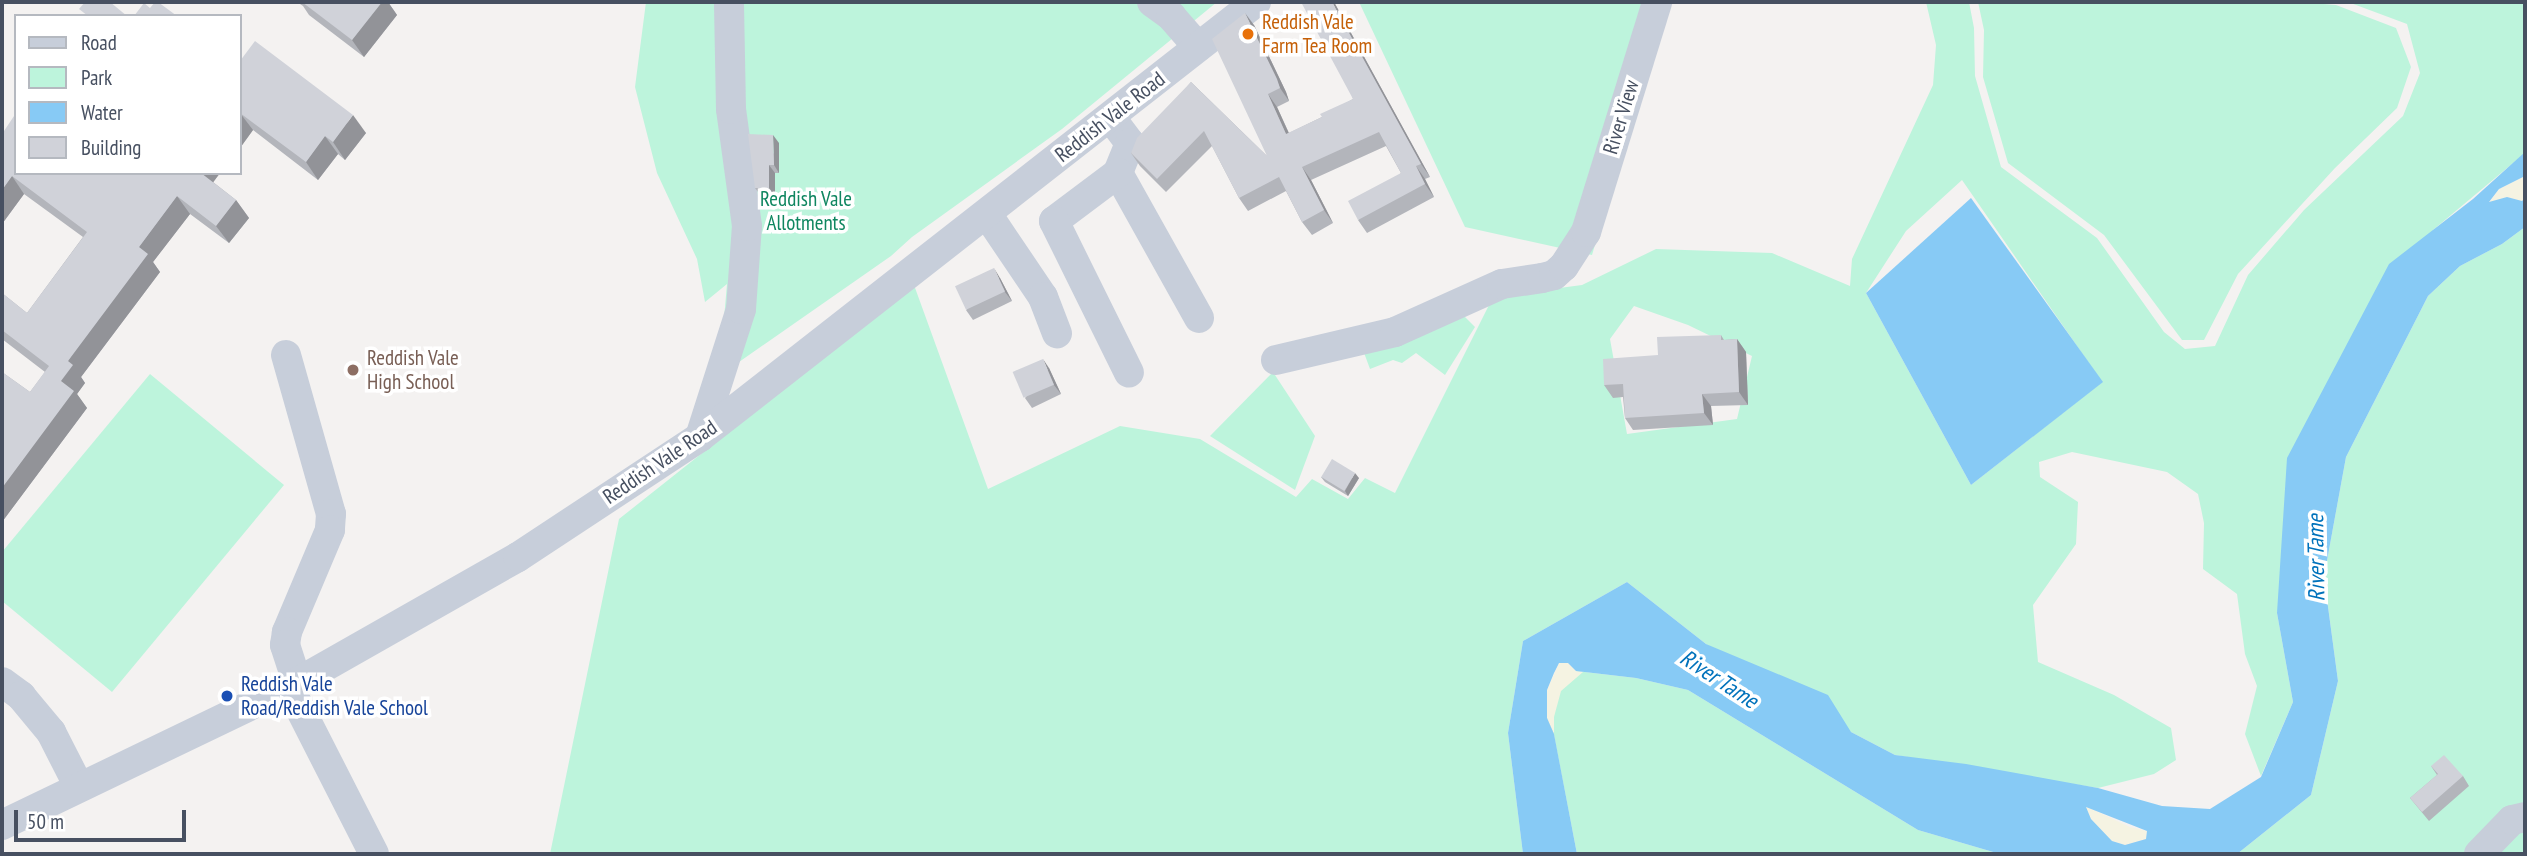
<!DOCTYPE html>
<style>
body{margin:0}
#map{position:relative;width:2527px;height:856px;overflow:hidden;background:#f4f2f1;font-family:"PT Sans Narrow",sans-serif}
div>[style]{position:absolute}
.green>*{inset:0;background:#bdf4dc}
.sand>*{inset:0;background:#f5f3e2}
.water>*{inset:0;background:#87caf5}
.minor>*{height:30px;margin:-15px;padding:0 15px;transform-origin:15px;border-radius:15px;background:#c7ceda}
.wall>*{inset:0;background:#b3b5bb}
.shaded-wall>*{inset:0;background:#929398}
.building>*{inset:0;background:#d0d2d9;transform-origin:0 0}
.dots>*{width:19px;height:19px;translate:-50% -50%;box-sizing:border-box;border:4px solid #fff;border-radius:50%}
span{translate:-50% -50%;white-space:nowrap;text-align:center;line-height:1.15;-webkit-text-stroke:7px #fff;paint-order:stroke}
.food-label{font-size:21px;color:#c56008}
.left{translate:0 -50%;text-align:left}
.street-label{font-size:21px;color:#475061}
.park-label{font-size:21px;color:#0f8660}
.education-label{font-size:21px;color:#785e54}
.transit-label{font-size:21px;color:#164399}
.water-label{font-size:23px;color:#0072bb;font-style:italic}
.frame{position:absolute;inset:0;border:4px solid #475061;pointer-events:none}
.legend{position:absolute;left:14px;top:14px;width:228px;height:161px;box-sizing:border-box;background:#fff;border:2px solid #b5b9c0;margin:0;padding:9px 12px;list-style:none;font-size:21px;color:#475061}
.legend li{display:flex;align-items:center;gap:14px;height:35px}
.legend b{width:35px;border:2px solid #b5b9c0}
.scale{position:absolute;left:14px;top:810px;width:172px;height:32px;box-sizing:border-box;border:4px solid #475061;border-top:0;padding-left:9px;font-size:21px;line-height:24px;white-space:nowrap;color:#475061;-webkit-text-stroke:5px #fff;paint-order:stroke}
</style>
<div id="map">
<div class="green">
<div style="clip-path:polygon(646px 2px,1217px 2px,1062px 129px,912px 237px,891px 256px,719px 376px,727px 284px,705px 302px,697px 259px,657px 173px,635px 87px)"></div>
<div style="clip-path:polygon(1359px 2px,1666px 2px,1592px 255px,1465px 227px)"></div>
<div style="clip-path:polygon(evenodd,1926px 2px,1969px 2px,1974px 28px,1975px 76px,2001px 167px,2097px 238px,2164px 332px,2185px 349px,2215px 346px,2248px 275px,2304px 210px,2403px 116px,2420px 73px,2407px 24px,2348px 2px,2525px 2px,2525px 153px,2433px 230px,2277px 613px,2293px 702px,2261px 776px,2245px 734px,2257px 686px,2245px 654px,2237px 594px,2203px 569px,2204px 523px,2198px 494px,2167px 472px,2072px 452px,2039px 462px,2040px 477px,2078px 502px,2076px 544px,2033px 605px,2038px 662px,2114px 695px,2171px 728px,2176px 760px,2154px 774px,2098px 788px,1895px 755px,1851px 732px,1706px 644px,1627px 582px,1523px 641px,1508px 733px,1523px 854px,550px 854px,619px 519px,914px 285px,988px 489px,1120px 426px,1200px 439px,1296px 497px,1312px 479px,1348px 499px,1365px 478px,1395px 493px,1493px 297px,1582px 285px,1656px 249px,1772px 253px,1850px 286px,1852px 259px,1933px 85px,1936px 45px,1926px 2px,1962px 180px,2102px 382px,1971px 485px,1866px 293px,1906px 231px,1962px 180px,1926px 2px,1634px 306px,1688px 325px,1752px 356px,1737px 419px,1627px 434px,1610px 339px,1634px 306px)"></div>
<div style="clip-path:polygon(1978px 2px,2299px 2px,2336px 5px,2396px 28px,2411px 67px,2397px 108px,2335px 168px,2238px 274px,2204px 340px,2182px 340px,2104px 235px,2008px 163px,1983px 77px,1984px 30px)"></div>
<div style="clip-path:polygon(2525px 227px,2525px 854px,2237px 854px,2311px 795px,2338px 681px,2324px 577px,2346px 457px,2428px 296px,2460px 266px,2502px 244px)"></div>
<div style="clip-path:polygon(1459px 311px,1475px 327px,1445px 375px,1416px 353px,1402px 363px,1393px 360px,1370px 369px,1363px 350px)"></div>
<div style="clip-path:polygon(1273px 372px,1315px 436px,1295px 490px,1210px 436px)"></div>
<div style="clip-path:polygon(150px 374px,284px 485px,112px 692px,2px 601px,2px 552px)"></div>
<div style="clip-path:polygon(1576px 671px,1636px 678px,1688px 690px,1918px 830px,2000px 854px,1577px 854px,1554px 735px,1547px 718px,1547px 690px)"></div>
</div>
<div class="sand">
<div style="clip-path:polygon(2525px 176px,2525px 198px,2522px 201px,2507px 197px,2489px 203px,2499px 189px)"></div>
<div style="clip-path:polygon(1559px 663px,1568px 663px,1576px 671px,1583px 672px,1561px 691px,1554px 717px,1554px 734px,1547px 718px,1547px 690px)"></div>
<div style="clip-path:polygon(2085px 806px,2130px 827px,2147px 831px,2146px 839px,2125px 845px,2112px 841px,2091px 819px)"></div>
</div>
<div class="water">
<div style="clip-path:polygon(evenodd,2525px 152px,2525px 176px,2499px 189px,2489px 202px,2507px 197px,2522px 201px,2525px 198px,2525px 227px,2502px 244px,2460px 266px,2428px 296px,2346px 457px,2324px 577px,2338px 681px,2311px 795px,2237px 854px,2000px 854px,1918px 830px,1688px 690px,1636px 678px,1576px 671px,1568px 663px,1559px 663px,1554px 673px,1547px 690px,1547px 718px,1554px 734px,1577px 854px,1523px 854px,1508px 733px,1523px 641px,1627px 582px,1706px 644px,1828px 695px,1851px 732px,1895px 755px,1966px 764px,2098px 788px,2162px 806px,2210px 809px,2261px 777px,2293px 702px,2277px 613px,2287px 458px,2389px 264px,2473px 199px,2525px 152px,2086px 807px,2147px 831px,2146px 839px,2125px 845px,2112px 841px,2091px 819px,2086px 807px)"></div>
<div style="clip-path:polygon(1971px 198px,2103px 382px,1971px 485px,1866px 293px)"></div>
</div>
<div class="minor">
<div style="left:1152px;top:2px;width:24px;rotate:36deg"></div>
<div style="left:1171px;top:16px;width:41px;rotate:48.9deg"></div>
<div style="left:1111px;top:118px;width:31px;rotate:53deg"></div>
<div style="left:1130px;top:143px;width:32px;rotate:112deg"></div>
<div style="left:1118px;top:173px;width:166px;rotate:60.8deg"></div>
<div style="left:1118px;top:173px;width:80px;rotate:143.1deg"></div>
<div style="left:1054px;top:221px;width:169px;rotate:63.7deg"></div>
<div style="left:987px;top:214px;width:100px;rotate:56deg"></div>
<div style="left:1043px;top:297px;width:39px;rotate:69deg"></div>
<div style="left:286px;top:355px;width:165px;rotate:74.2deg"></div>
<div style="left:331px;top:514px;width:16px;rotate:94deg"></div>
<div style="left:330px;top:530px;width:111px;rotate:112.9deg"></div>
<div style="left:287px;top:632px;width:13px;rotate:99deg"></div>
<div style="left:285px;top:645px;width:39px;rotate:72deg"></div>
<div style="left:1276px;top:360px;width:122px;rotate:-13.2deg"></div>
<div style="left:1395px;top:332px;width:117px;rotate:-24.2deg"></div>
<div style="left:1502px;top:284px;width:40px;rotate:-8.5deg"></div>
<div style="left:1542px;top:278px;width:12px;rotate:-14deg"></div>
<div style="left:1554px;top:275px;width:13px;rotate:-42deg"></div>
<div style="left:1564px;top:266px;width:40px;rotate:-57.1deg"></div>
<div style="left:1586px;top:232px;width:241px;rotate:-72.8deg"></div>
<div style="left:700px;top:437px;width:134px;rotate:-72.2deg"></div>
<div style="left:741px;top:309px;width:83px;rotate:-85.9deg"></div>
<div style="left:747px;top:226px;width:118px;rotate:-97.8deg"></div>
<div style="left:731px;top:109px;width:107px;rotate:-91.1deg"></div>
<div style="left:2px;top:682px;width:24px;rotate:36deg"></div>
<div style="left:21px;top:696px;width:47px;rotate:50.2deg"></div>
<div style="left:51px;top:732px;width:62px;rotate:63deg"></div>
<div style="left:289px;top:687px;width:187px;rotate:63deg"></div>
<div style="left:2px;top:825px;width:318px;rotate:-25.7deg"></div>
<div style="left:289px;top:687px;width:263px;rotate:-29.6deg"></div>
<div style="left:518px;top:557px;width:218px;rotate:-33.4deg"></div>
<div style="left:700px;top:437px;width:706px;rotate:-38.04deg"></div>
<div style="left:2479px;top:854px;width:47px;rotate:-45.9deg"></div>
<div style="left:2512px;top:820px;width:13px;rotate:-13deg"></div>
</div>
<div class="wall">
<div style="clip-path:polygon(297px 2px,388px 2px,397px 15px,364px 57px,309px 15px,303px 6px)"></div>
<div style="clip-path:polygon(1334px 2px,1430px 177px,1425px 179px,1434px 197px,1367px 233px,1358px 220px,1401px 173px,1386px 146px,1311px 180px,1333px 223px,1312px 235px,1302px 222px,1286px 191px,1248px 211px,1239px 198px,1212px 146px,1166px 192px,1140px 166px,1131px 153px,1191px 82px,1267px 156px,1254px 25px,1286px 92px,1289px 101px,1277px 107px,1289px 133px,1322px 117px,1353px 99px)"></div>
<div style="clip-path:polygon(240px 61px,366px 133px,345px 160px,338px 154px,318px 180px,253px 130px,240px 148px)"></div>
<div style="clip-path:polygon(2px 134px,16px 173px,220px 173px,213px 182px,236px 200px,249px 218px,229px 243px,190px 214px,153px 262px,160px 272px,81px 377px,85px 383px,77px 394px,87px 408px,2px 522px,2px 372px,30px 392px,45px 372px,2px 339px,2px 293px,27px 313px,83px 237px,24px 194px,2px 224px)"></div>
<div style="clip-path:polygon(779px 143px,779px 173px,775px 173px,775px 196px,761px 196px,755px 188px)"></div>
<div style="clip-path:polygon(1000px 278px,1012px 301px,973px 320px,966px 310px)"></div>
<div style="clip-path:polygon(1721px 335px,1724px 340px,1737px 339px,1746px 352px,1748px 405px,1711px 406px,1713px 425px,1633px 430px,1625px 418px,1623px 397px,1613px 398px,1604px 385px)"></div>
<div style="clip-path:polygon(1049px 368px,1061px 394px,1032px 408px,1025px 398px)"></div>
<div style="clip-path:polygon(1321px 477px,1359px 478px,1348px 496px,1325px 482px)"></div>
<div style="clip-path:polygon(2431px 766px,2463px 776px,2469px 786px,2429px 821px,2410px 798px,2437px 775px)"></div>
</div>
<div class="shaded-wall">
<div style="clip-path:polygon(382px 2px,388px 2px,397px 15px,364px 57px,352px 40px)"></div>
<div style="clip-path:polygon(1332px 2px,1334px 2px,1430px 177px,1421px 164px)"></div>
<div style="clip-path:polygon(1245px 13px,1254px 25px,1286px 92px,1289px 101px,1280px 88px)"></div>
<div style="clip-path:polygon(1268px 94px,1277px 107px,1295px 147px,1286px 134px)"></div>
<div style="clip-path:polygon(240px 113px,253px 130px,240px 148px)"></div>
<div style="clip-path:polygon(353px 115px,366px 133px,345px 160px,333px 142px)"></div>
<div style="clip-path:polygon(773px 135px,779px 143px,779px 173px,774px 165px)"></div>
<div style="clip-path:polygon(325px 136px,338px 154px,318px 180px,306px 162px)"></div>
<div style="clip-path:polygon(769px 165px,775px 173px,775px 196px,769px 188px)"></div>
<div style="clip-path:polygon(1416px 166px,1425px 179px,1434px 197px,1425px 184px)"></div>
<div style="clip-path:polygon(1302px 167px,1311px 180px,1333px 223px,1324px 210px)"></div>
<div style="clip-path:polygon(199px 173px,220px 173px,209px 188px)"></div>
<div style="clip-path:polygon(12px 176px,24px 194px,2px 224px,2px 190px)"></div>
<div style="clip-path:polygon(177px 196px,190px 214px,153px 262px,160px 272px,81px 377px,85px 383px,77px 394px,87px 408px,2px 522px,2px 488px,68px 361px,139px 247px)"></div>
<div style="clip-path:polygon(236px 200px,249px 218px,229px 243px,216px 226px)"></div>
<div style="clip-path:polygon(994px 268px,1000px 278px,1012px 301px,1005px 292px)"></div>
<div style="clip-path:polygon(1737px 339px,1746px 352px,1748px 405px,1739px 392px)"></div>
<div style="clip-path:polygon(1043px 359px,1049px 368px,1061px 394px,1054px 385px)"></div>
<div style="clip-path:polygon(1702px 394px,1711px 406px,1713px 425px,1704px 413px)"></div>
<div style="clip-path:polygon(1355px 473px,1359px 478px,1348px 496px,1345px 491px)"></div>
</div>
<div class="building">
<div style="clip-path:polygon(85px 2px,110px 2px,127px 16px,88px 16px,79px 9px)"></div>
<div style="clip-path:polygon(155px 2px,158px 2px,177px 16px,134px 16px,144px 3px,150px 8px)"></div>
<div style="clip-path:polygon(302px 2px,382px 2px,352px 40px)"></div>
<div style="clip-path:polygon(1301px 2px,1332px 2px,1421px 164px,1416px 166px,1425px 184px,1358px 220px,1348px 201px,1401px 173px,1379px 132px,1302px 167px,1324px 210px,1302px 222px,1279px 177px,1239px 198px,1204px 131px,1157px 179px,1131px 153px,1137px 138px,1191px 82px,1267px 156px,1212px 39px,1245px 13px,1277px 79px,1280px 88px,1268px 94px,1286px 134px,1322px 117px,1320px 114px,1353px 99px)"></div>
<div style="clip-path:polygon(255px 41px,353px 115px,333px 142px,325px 136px,306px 162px,240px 113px,240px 114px,240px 61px)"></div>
<div style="clip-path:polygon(16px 113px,16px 173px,201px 173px,236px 200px,216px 226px,177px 196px,139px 247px,148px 254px,68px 361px,73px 365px,61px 381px,74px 391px,2px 488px,2px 372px,30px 392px,49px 366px,2px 330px,2px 293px,27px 313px,87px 232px,12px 176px,2px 190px,2px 134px)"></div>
<div style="clip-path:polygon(748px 134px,773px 135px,774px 165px,769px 165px,769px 188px,755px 188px)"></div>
<div style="left:994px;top:268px;width:26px;height:43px;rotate:65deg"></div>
<div style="clip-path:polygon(1721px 335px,1721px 340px,1737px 339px,1739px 392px,1702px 394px,1704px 413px,1625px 418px,1623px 384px,1604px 385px,1603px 359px,1658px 355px,1657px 337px)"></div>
<div style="left:1043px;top:359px;width:28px;height:33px;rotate:67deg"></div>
<div style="left:1332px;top:459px;width:27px;height:21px;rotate:31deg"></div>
<div style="clip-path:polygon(2444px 755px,2463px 776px,2422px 812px,2410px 798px,2438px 774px,2431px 766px)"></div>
</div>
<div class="dots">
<div style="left:1248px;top:34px;background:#e8710a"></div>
<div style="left:353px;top:370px;background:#8d6e63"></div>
<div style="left:227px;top:696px;background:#1a4fb4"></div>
</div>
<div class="food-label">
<span class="left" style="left:1262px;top:34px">Reddish Vale<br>Farm Tea Room</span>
</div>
<div class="street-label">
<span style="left:1110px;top:117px;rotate:-38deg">Reddish Vale Road</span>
<span style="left:1621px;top:117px;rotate:-73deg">River View</span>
<span style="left:660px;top:462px;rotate:-34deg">Reddish Vale Road</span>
</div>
<div class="park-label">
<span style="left:806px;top:211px">Reddish Vale<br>Allotments</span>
</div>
<div class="education-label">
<span class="left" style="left:367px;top:370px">Reddish Vale<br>High School</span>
</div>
<div class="transit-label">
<span class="left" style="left:241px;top:696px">Reddish Vale<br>Road/Reddish Vale School</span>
</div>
<div class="water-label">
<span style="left:2316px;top:558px;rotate:-91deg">River Tame</span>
<span style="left:1719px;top:679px;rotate:33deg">River Tame</span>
</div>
<div class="frame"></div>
<ul class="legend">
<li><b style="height:9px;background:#c7ceda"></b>Road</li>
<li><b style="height:19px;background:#bdf4dc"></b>Park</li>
<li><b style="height:19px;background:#87caf5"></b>Water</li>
<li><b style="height:19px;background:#d0d2d9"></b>Building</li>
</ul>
<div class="scale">50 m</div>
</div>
